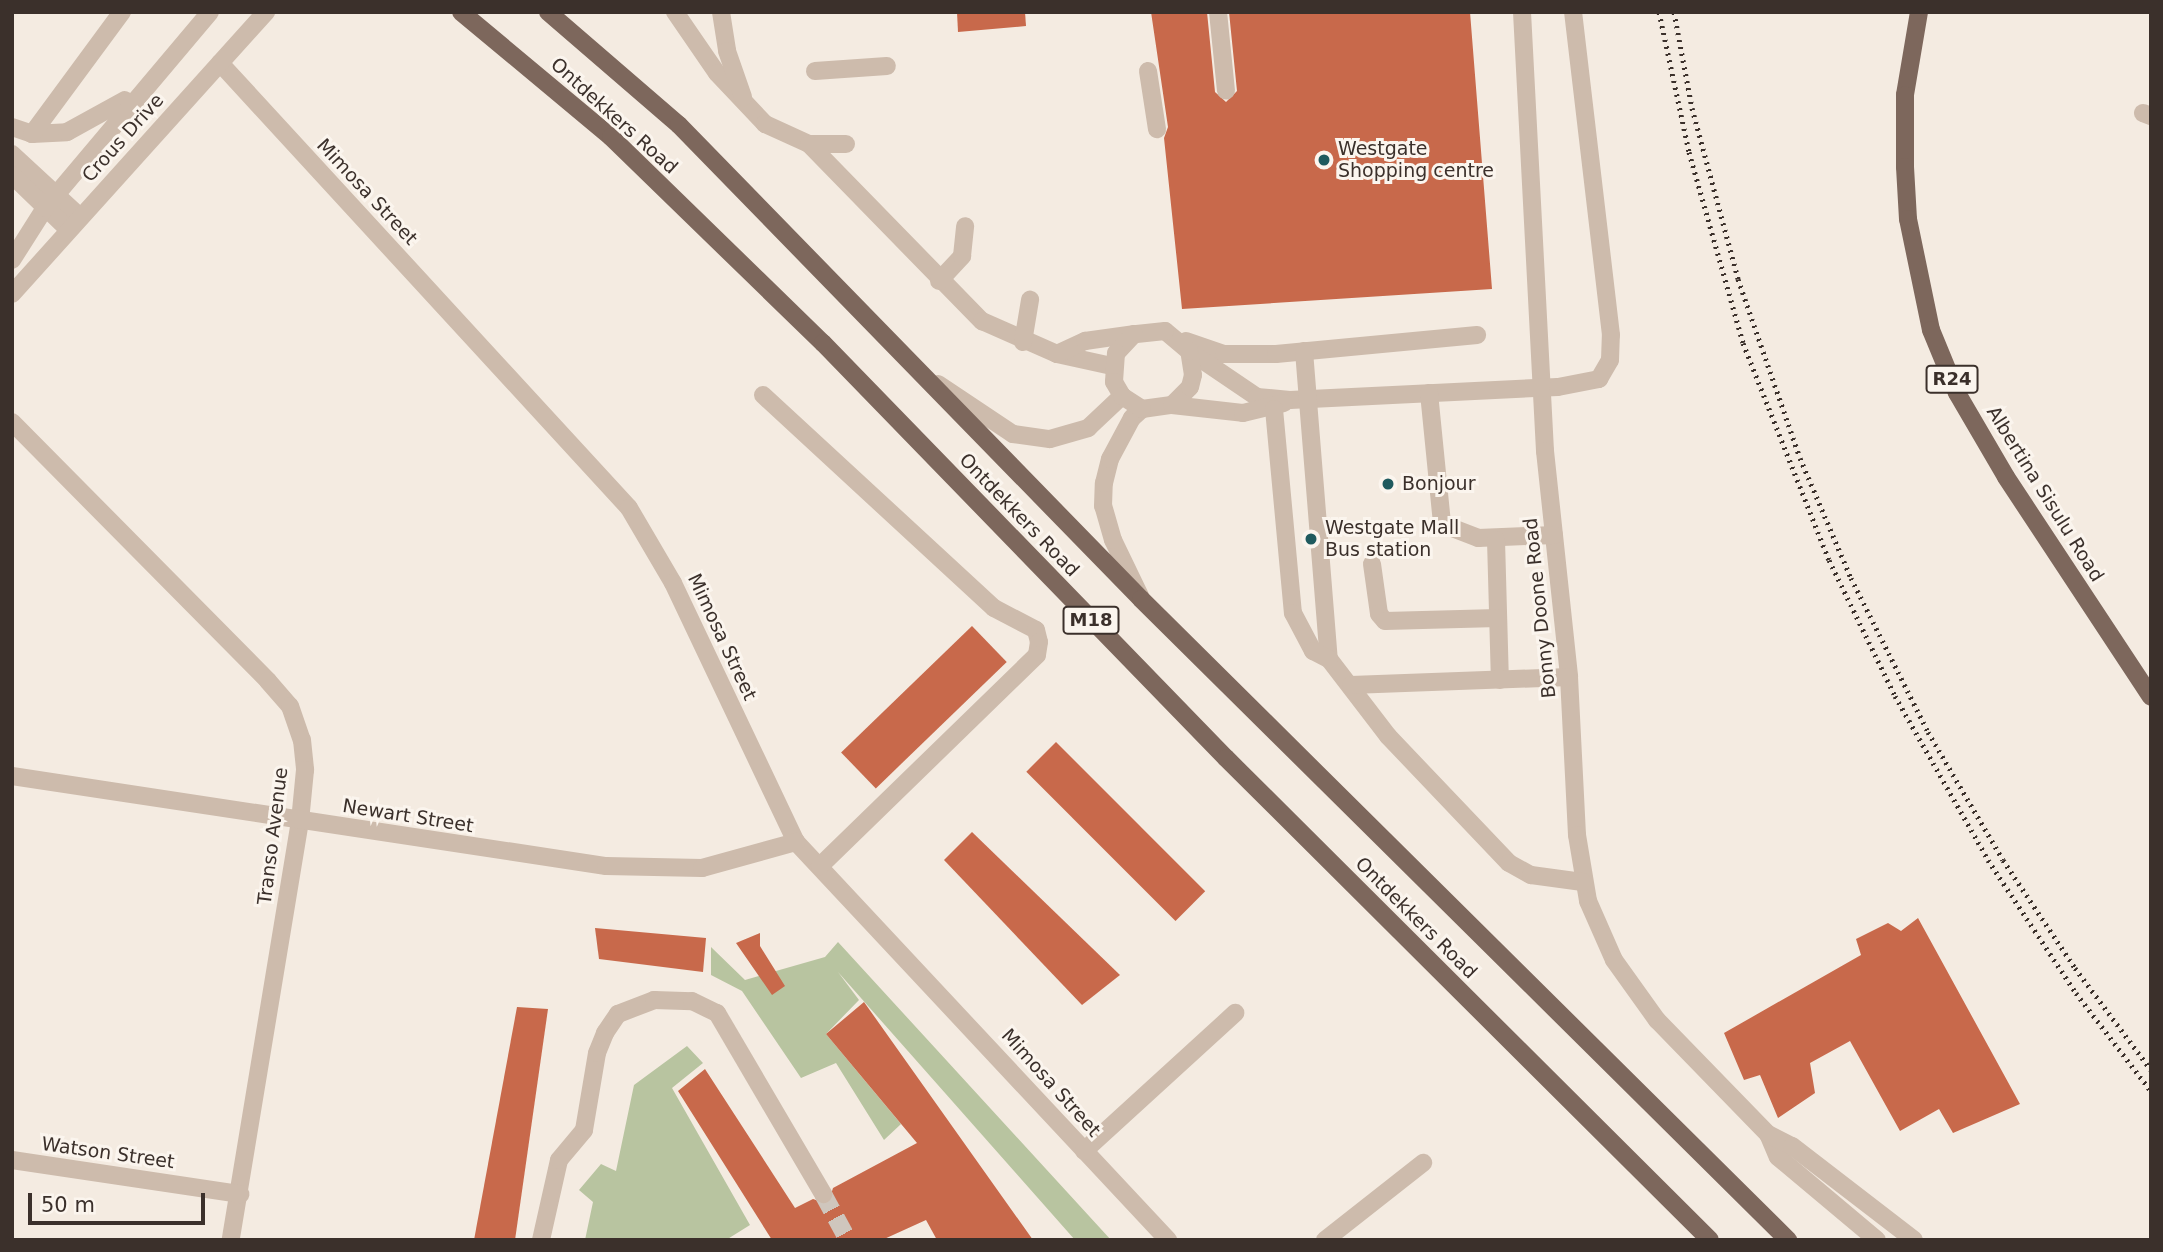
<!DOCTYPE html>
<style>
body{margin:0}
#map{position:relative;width:2163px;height:1252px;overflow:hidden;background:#f4ebe1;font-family:"DejaVu Sans",sans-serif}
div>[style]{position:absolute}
.green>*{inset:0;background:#b8c4a0}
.building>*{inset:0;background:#c8694b;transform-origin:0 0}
.minor-tunnel>*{height:18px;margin-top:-9px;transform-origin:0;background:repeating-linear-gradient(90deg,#cfc6bd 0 18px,transparent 0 27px)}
.minor>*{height:18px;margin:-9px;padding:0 9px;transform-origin:9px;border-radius:9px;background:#cdbbac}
.major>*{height:18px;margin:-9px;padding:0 9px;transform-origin:9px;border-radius:9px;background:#7d675c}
.rail>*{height:5px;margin-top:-2.5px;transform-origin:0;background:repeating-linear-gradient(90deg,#3b302b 0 2px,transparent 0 7px)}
.dots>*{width:19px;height:19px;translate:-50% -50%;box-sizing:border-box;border:4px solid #fbf5ee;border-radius:50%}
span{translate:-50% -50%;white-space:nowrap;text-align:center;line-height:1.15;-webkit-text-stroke:6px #fbf5ee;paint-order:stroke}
.shield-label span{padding:2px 5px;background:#fbf5ee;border:2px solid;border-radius:5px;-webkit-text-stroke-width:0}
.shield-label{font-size:18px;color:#3b302b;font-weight:700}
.street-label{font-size:19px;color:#3b302b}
.poi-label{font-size:19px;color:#3b302b}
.left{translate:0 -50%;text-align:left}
.frame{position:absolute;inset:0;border:14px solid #3b302b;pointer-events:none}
.scale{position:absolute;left:28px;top:1193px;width:177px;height:32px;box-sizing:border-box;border:4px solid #3b302b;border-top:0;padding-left:9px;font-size:21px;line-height:24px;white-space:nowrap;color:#3b302b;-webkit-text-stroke:5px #fbf5ee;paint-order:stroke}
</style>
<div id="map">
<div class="green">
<div style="clip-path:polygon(838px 942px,1111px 1240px,1075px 1240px,838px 972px,859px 1000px,826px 1034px,901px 1124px,884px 1140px,836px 1063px,801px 1078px,742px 991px,711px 975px,711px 947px,745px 980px,825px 957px)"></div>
<div style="clip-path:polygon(687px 1046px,703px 1063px,672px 1088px,750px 1225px,726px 1240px,585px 1240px,593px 1202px,579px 1190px,601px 1164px,616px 1171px,634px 1085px)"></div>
</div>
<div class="building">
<div style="clip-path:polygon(957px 12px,1025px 12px,1026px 26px,958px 32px)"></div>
<div style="clip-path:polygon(1151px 12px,1207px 12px,1215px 92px,1226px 102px,1237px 91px,1229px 12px,1470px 12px,1492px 289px,1182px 309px,1164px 138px,1168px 127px)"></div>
<div style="left:972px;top:626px;width:50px;height:182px;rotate:46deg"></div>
<div style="left:1056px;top:742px;width:211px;height:42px;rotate:45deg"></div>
<div style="clip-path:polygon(972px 832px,1120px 975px,1082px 1005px,944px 860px)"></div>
<div style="clip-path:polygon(1918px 918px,2020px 1104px,1953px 1133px,1939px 1109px,1900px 1131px,1850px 1041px,1810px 1063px,1815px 1093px,1778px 1118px,1760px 1075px,1744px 1080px,1724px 1033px,1861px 955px,1856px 939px,1888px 923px,1901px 931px)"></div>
<div style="clip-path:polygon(595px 928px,706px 938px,703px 972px,599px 959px)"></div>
<div style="clip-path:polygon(760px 933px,760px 946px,785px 986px,772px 995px,736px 943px)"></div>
<div style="clip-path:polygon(864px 1002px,1033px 1240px,937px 1240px,926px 1220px,882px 1240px,772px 1240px,678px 1091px,705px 1069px,795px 1208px,813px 1199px,828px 1204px,833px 1188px,917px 1143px,826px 1034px)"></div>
<div style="clip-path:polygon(517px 1007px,548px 1009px,515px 1240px,474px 1240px)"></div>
</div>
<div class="minor-tunnel">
<div style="left:823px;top:1194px;width:52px;rotate:61.5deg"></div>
</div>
<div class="minor">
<div style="left:675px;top:12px;width:74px;rotate:55.5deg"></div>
<div style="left:717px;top:73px;width:70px;rotate:46.7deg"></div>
<div style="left:765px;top:124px;width:48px;rotate:24.4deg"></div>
<div style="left:809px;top:144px;width:37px"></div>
<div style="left:721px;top:12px;width:39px;rotate:81deg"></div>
<div style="left:727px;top:51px;width:49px;rotate:70.8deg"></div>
<div style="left:1218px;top:12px;width:79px;rotate:84.2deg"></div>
<div style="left:1522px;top:12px;width:440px;rotate:87deg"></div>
<div style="left:1545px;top:451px;width:227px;rotate:83.9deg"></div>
<div style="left:1569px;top:677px;width:158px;rotate:87.1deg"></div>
<div style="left:1577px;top:835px;width:67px;rotate:80.5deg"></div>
<div style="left:1588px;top:901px;width:64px;rotate:66.2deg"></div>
<div style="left:1614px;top:960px;width:74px;rotate:54.4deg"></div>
<div style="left:1657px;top:1020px;width:159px;rotate:45.8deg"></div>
<div style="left:1768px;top:1134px;width:25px;rotate:67deg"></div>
<div style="left:1778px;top:1157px;width:129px;rotate:40deg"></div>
<div style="left:220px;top:63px;width:604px;rotate:47.41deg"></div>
<div style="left:629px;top:508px;width:87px;rotate:59.6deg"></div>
<div style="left:673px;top:583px;width:287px;rotate:64.6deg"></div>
<div style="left:796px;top:842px;width:545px;rotate:46.93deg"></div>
<div style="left:815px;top:71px;width:72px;rotate:-4deg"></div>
<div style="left:1148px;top:71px;width:59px;rotate:81.2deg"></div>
<div style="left:2143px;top:113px;width:9px;rotate:21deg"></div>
<div style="left:12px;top:127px;width:21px;rotate:19deg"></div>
<div style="left:32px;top:134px;width:35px;rotate:-3deg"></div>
<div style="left:67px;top:132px;width:66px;rotate:-28.9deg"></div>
<div style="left:32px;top:134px;width:152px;rotate:-53.6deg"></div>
<div style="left:809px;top:144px;width:248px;rotate:45.7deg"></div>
<div style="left:982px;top:321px;width:82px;rotate:23.7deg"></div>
<div style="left:1057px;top:354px;width:56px;rotate:12.3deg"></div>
<div style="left:12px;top:154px;width:93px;rotate:42.8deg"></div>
<div style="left:12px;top:175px;width:78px;rotate:44deg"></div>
<div style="left:12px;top:260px;width:62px;rotate:-57.6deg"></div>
<div style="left:45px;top:208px;width:256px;rotate:-49.9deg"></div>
<div style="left:939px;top:281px;width:34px;rotate:-47deg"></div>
<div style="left:962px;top:256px;width:30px;rotate:-84deg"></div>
<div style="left:12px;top:294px;width:380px;rotate:-48deg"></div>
<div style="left:1186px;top:341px;width:40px;rotate:18.9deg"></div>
<div style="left:1224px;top:354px;width:52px"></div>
<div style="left:1276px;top:354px;width:202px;rotate:-5.4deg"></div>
<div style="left:1023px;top:342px;width:43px;rotate:-80.5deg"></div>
<div style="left:1189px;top:351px;width:82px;rotate:34.1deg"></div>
<div style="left:1257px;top:397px;width:33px;rotate:5deg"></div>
<div style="left:1290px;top:400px;width:268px;rotate:-2.8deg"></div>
<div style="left:1558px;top:387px;width:42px;rotate:-11deg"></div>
<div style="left:1599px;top:379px;width:22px;rotate:-60deg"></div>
<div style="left:1610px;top:360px;width:25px;rotate:-88deg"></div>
<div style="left:1611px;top:335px;width:325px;rotate:-96.7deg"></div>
<div style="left:1304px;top:351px;width:309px;rotate:85.4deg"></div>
<div style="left:1329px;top:659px;width:97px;rotate:52.5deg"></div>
<div style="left:1388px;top:736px;width:175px;rotate:46.4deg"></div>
<div style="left:1509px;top:863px;width:25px;rotate:29deg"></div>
<div style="left:1531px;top:875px;width:52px;rotate:7.7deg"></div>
<div style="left:1057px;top:354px;width:31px;rotate:-25deg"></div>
<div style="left:1085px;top:341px;width:49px;rotate:-8.1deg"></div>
<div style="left:938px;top:384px;width:90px;rotate:33.7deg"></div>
<div style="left:1013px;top:434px;width:37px;rotate:8deg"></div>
<div style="left:1050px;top:439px;width:40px;rotate:-16deg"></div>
<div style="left:1088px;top:428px;width:47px;rotate:-43.3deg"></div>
<div style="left:1429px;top:393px;width:132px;rotate:84.3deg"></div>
<div style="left:1442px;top:524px;width:39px;rotate:21deg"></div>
<div style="left:1478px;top:538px;width:76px;rotate:-2.3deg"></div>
<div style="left:763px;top:395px;width:314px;rotate:42.7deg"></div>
<div style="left:994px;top:608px;width:47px;rotate:27.6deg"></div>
<div style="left:1036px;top:630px;width:12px;rotate:76deg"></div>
<div style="left:1039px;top:642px;width:13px;rotate:99deg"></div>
<div style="left:1037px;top:655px;width:303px;rotate:135.8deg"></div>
<div style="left:1172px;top:405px;width:71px;rotate:6.4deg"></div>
<div style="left:1243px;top:413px;width:42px;rotate:-13.7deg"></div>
<div style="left:1274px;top:409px;width:205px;rotate:84.7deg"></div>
<div style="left:1293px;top:613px;width:43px;rotate:62.2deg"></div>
<div style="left:1313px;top:651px;width:18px;rotate:27deg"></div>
<div style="left:12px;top:422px;width:364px;rotate:45.3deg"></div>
<div style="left:268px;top:681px;width:33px;rotate:49deg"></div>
<div style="left:290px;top:706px;width:36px;rotate:71deg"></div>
<div style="left:302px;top:740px;width:30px;rotate:84deg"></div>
<div style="left:305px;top:770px;width:51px;rotate:95.6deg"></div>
<div style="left:300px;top:821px;width:425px;rotate:99.4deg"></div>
<div style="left:1496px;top:540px;width:140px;rotate:88.4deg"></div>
<div style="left:1372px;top:564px;width:50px;rotate:82deg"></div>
<div style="left:1379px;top:614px;width:9px;rotate:49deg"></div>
<div style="left:1385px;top:621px;width:113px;rotate:-1.5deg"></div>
<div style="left:1140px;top:596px;width:62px;rotate:-115.7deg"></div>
<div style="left:1113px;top:540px;width:35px;rotate:-106deg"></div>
<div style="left:1103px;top:506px;width:23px;rotate:-88deg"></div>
<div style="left:1104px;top:483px;width:25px;rotate:-76deg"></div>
<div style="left:1110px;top:459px;width:47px;rotate:-61.8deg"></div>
<div style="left:1132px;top:418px;width:13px;rotate:-42deg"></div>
<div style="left:1142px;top:409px;width:30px;rotate:-8deg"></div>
<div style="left:1172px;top:405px;width:25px;rotate:-45deg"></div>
<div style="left:1190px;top:387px;width:12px;rotate:-76deg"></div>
<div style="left:1193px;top:375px;width:24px;rotate:-99deg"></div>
<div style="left:1189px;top:351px;width:31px;rotate:-140deg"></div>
<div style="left:1165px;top:331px;width:31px;rotate:174deg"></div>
<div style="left:1134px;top:334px;width:26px;rotate:133deg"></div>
<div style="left:1116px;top:353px;width:29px;rotate:94deg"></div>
<div style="left:1114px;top:382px;width:16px;rotate:60deg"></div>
<div style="left:1122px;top:396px;width:24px;rotate:33deg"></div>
<div style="left:1351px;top:685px;width:218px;rotate:-2.1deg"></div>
<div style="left:12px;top:776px;width:601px;rotate:8.62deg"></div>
<div style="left:606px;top:866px;width:96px;rotate:1.2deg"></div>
<div style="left:702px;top:868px;width:98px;rotate:-15.5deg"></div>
<div style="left:1768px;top:1134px;width:27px;rotate:27deg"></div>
<div style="left:1792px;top:1146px;width:154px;rotate:37.6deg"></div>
<div style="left:1084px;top:1151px;width:205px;rotate:-42.4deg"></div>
<div style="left:12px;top:1160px;width:231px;rotate:8.5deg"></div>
<div style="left:541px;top:1240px;width:82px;rotate:-77.3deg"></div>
<div style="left:559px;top:1160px;width:39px;rotate:-50deg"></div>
<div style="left:584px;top:1130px;width:78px;rotate:-80.4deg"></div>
<div style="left:597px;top:1053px;width:22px;rotate:-68deg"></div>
<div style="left:605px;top:1033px;width:23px;rotate:-56deg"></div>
<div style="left:618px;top:1014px;width:39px;rotate:-21deg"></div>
<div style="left:654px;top:1000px;width:38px;rotate:2deg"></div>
<div style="left:692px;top:1001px;width:28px;rotate:26deg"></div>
<div style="left:717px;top:1013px;width:210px;rotate:59.6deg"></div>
<div style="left:1325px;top:1240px;width:125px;rotate:-38.2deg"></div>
</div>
<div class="major">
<div style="left:461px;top:12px;width:195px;rotate:39.8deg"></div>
<div style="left:611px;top:137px;width:296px;rotate:44.2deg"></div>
<div style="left:823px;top:343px;width:578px;rotate:45.84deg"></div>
<div style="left:1226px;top:758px;width:683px;rotate:44.88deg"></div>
<div style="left:548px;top:12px;width:173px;rotate:40.8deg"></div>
<div style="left:679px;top:125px;width:662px;rotate:45.73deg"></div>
<div style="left:1141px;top:599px;width:911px;rotate:44.73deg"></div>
<div style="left:1919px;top:12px;width:84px;rotate:99.6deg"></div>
<div style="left:1905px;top:95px;width:72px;rotate:90deg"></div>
<div style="left:1905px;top:167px;width:52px;rotate:86.7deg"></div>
<div style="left:1908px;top:219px;width:113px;rotate:78.3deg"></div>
<div style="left:1931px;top:330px;width:68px;rotate:67.6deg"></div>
<div style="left:1957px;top:393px;width:97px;rotate:59.7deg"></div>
<div style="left:2006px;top:477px;width:263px;rotate:56.6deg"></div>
</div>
<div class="rail">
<div style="left:1659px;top:12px;width:143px;rotate:77.9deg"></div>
<div style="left:1689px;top:152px;width:198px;rotate:74.2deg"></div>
<div style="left:1743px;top:343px;width:233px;rotate:68.4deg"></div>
<div style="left:1829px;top:560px;width:151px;rotate:64.1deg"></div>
<div style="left:1895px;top:696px;width:189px;rotate:60.4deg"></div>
<div style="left:1988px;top:860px;width:159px;rotate:56.5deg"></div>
<div style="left:2076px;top:993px;width:123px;rotate:52.6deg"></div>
<div style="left:1674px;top:12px;width:98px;rotate:79.4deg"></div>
<div style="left:1692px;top:108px;width:177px;rotate:74.9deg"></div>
<div style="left:1738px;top:279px;width:189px;rotate:70.9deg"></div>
<div style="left:1800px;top:458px;width:130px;rotate:67deg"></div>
<div style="left:1851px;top:578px;width:172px;rotate:63.4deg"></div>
<div style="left:1928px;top:732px;width:148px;rotate:59.6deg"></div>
<div style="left:2003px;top:860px;width:130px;rotate:56.3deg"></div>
<div style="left:2075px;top:968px;width:127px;rotate:53.3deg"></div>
</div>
<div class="dots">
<div style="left:1324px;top:160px;background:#1f5a5e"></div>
<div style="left:1388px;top:484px;background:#1f5a5e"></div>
<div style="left:1311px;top:539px;background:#1f5a5e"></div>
</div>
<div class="shield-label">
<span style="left:1952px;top:379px">R24</span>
<span style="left:1091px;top:620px">M18</span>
</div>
<div class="street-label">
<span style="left:614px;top:116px;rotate:42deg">Ontdekkers Road</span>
<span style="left:123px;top:138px;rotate:-48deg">Crous Drive</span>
<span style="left:367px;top:192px;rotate:47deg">Mimosa Street</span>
<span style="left:2045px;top:494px;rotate:58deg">Albertina Sisulu Road</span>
<span style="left:1019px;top:515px;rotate:46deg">Ontdekkers Road</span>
<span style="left:1540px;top:608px;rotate:-96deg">Bonny Doone Road</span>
<span style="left:722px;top:637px;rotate:65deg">Mimosa Street</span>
<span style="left:408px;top:816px;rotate:9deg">Newart Street</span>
<span style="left:273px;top:836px;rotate:-83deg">Transo Avenue</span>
<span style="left:1416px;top:918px;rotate:45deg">Ontdekkers Road</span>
<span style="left:1051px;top:1083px;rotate:48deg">Mimosa Street</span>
<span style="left:108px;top:1153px;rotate:8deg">Watson Street</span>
</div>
<div class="poi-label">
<span class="left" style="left:1338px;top:160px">Westgate<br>Shopping centre</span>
<span class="left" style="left:1402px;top:484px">Bonjour</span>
<span class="left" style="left:1325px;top:539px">Westgate Mall<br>Bus station</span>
</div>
<div class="frame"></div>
<div class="scale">50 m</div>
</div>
